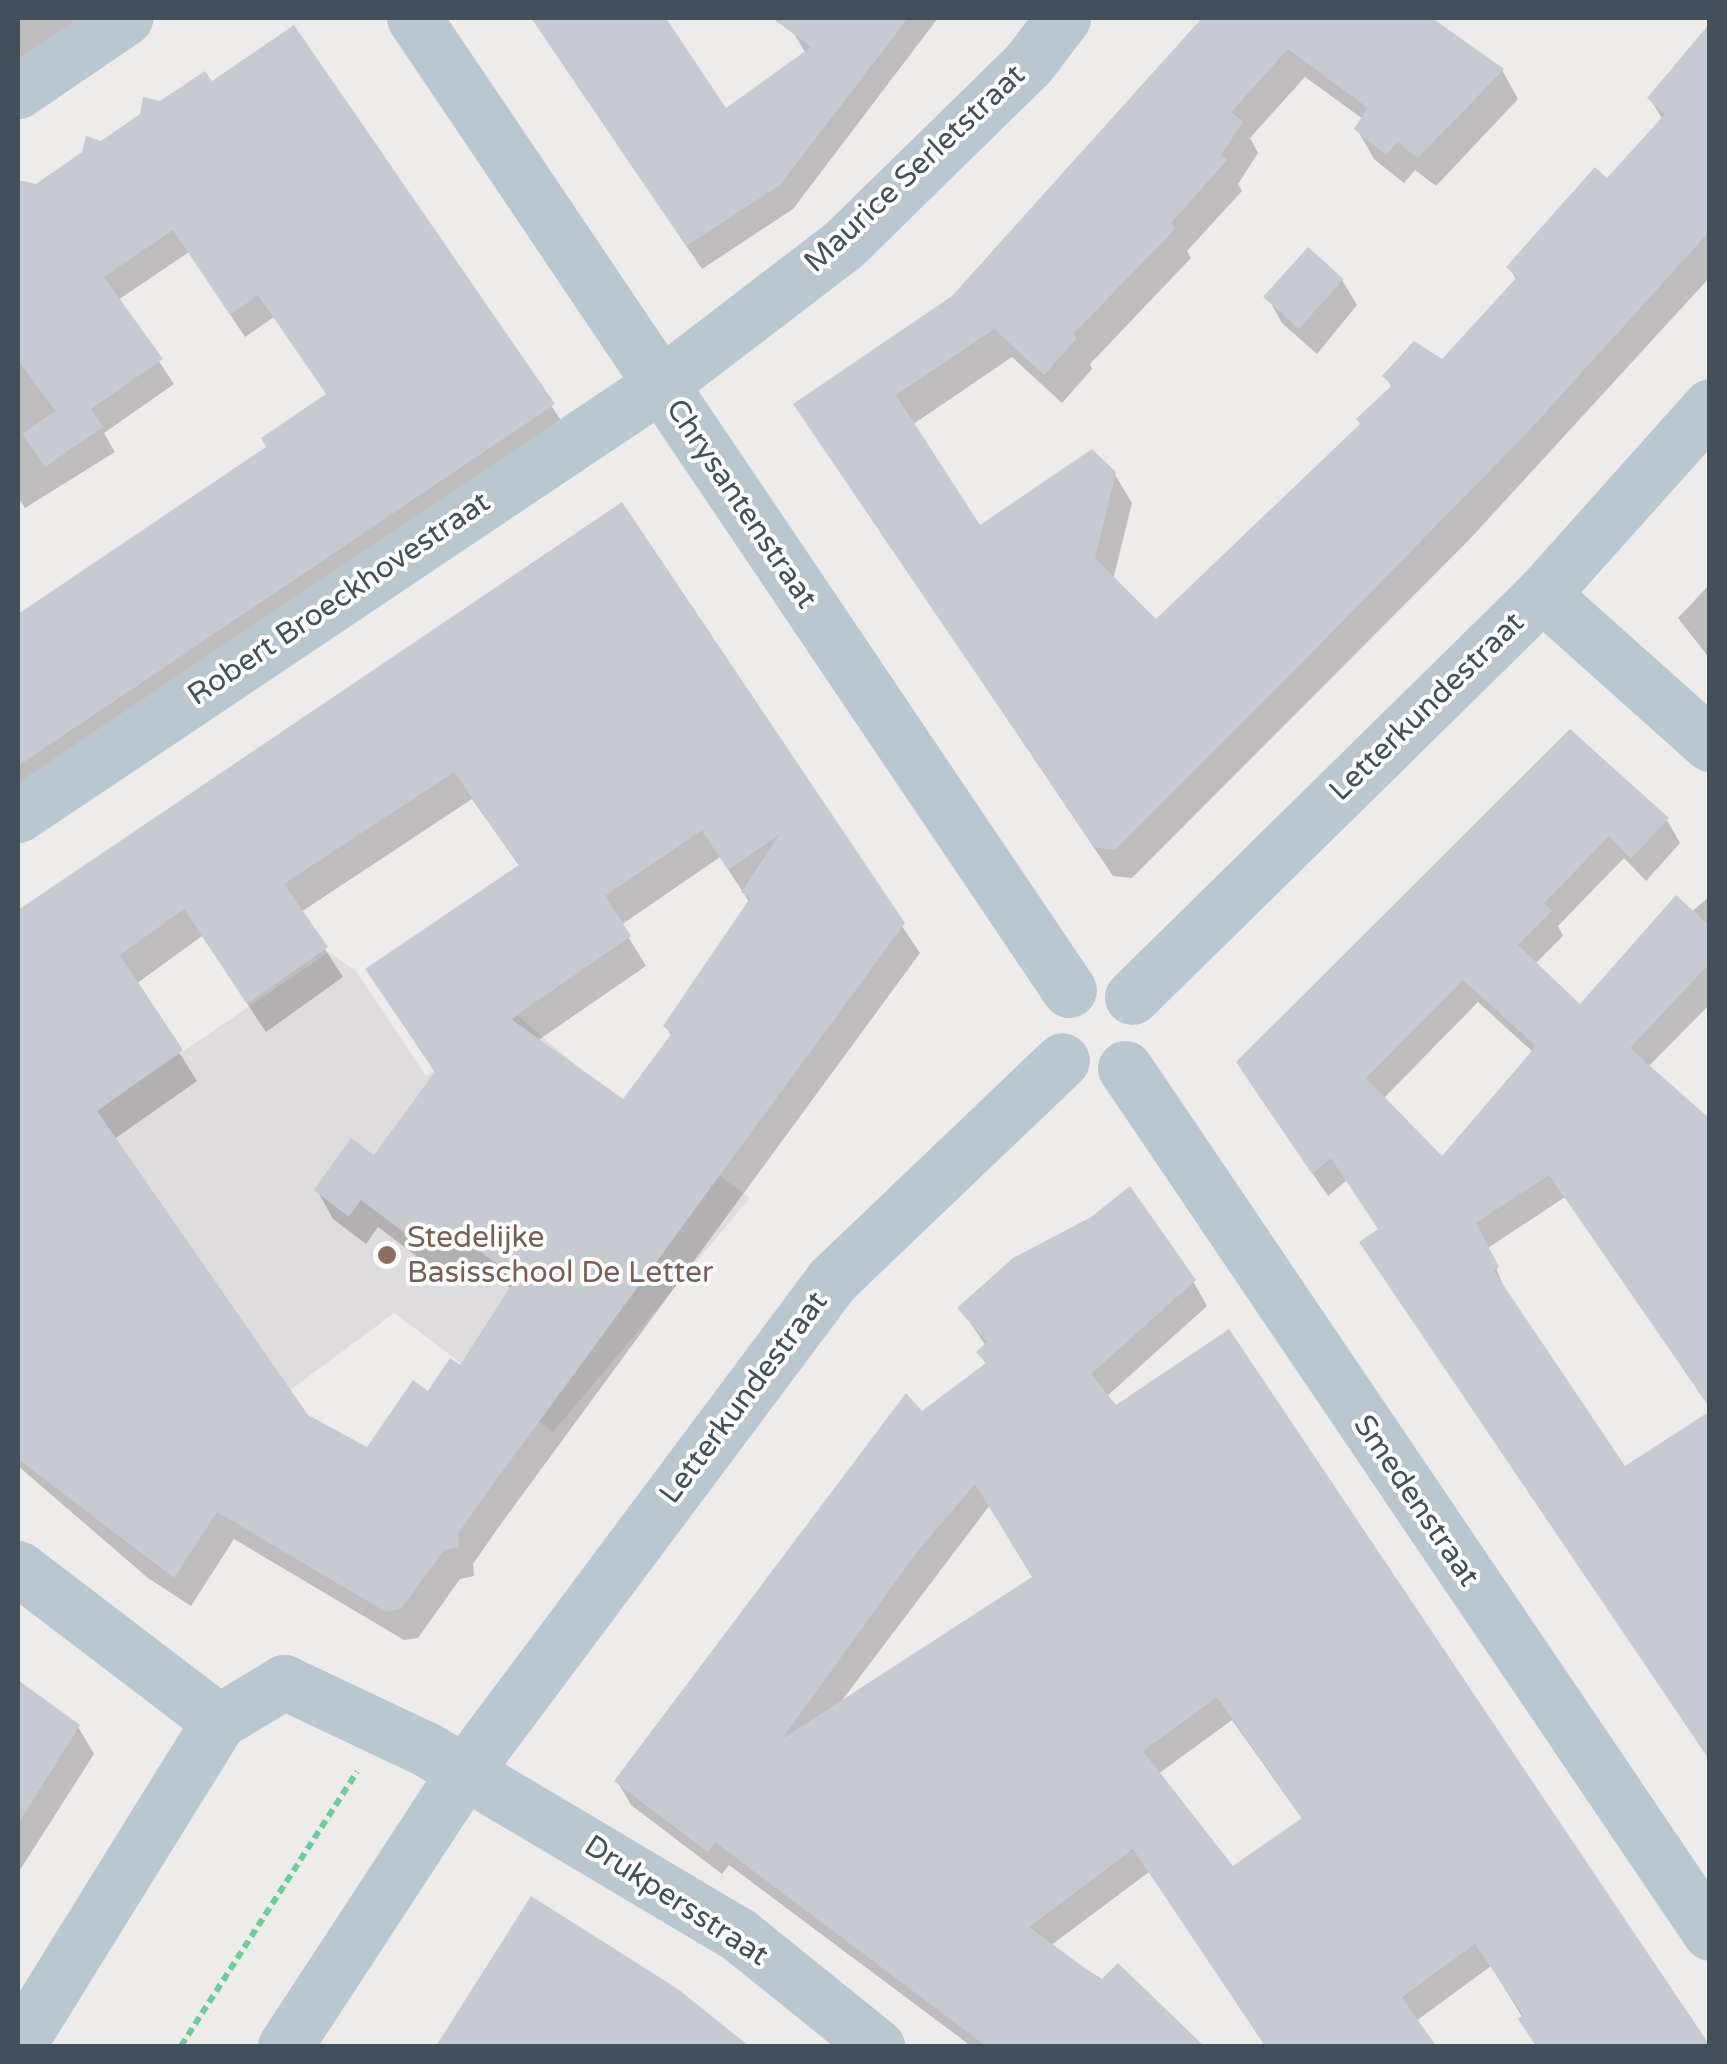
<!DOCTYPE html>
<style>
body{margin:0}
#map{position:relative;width:1727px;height:2064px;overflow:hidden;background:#eeebeb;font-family:"Varela Round",sans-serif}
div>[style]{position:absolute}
.education>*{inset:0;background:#dfdcdd}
.shadow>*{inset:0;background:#0003}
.building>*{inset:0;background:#c8cad1;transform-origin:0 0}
.path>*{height:6px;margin-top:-3px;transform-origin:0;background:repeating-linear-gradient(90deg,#6ecd98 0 8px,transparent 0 13px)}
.minor>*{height:55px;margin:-27.5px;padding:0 27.5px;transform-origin:27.5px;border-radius:27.5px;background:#bbc7ce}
.dots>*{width:28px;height:28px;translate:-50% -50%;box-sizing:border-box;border:5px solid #fff;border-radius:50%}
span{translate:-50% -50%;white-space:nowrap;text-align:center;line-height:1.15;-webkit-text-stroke:8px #fff;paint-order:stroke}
.street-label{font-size:30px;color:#435059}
.education-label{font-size:30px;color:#785e54}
.left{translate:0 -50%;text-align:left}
.frame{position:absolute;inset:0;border:20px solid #435059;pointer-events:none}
</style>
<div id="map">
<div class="education">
<div style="clip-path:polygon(329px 952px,356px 971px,426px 1076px,518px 1016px,624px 1106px,750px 1198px,553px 1432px,394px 1313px,207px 1452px,18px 1176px,18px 1164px)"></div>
</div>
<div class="shadow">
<div style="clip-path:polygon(18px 18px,118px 18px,18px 86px)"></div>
<div style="clip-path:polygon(532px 18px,618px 18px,663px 82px,651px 18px,664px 18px,725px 112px,806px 54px,792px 30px,794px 18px,938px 18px,793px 209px,702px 269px)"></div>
<div style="clip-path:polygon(1205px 18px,1423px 18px,1502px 70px,1518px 99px,1436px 186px,1415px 170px,1404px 183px,1374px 159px,1357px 129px,1363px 119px,1305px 77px,1250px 138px,1258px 153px,1238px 184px,1242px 191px,1187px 251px,1191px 258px,1090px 364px,1092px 369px,1062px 403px,1012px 357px,912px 425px,980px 529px,1114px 473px,1132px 503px,1113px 580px,1156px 623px,1362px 425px,1392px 388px,1386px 376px,1442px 362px,1517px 281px,1509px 267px,1607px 181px,1663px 120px,1650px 99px,1710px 34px,1710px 277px,1469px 540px,1132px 878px,1113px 876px,796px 405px,954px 298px)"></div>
<div style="clip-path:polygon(293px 29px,567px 429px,18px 800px,18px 617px,269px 448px,328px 396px,274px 317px,245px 337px,189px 252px,118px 300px,174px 384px,104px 433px,115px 452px,25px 508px,18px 497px,18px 196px,160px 104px,211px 84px)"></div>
<div style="clip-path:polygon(1342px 280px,1357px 305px,1317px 354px,1282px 323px,1268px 298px)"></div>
<div style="clip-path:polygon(evenodd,621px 506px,920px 953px,498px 1528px,473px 1564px,474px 1576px,460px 1579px,418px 1638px,404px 1640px,234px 1539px,191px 1606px,148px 1578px,18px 1466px,18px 1169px,57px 1143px,43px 1072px,18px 1090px,18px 913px,621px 506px,472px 799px,520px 867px,368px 970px,436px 1074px,375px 1159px,317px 1190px,333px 1219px,366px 1244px,378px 1227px,440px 1274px,483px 1268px,512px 1289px,460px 1369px,368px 1451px,306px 1417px,113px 1140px,197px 1081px,136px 984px,202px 936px,266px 1032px,343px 977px,301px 912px,472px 799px,621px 506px,720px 857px,750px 903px,666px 1026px,672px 1037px,624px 1102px,537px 1041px,646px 966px,621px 925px,720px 857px)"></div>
<div style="clip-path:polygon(1710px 584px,1710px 659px,1678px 618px)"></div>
<div style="clip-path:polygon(evenodd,1570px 733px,1667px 820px,1680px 843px,1646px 881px,1624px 858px,1558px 926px,1563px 936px,1535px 964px,1580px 1007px,1710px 896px,1710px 1004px,1648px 1067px,1710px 1122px,1710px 1408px,1565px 1197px,1488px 1248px,1507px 1295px,1624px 1470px,1380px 1230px,1347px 1180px,1328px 1196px,1253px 1087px,1570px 733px,1478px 1002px,1533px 1052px,1442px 1160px,1383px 1099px,1478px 1002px)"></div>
<div style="clip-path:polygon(evenodd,1193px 1281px,1207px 1306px,1106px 1397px,1115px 1409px,1228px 1333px,1710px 2046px,1540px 2046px,1491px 1966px,1416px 2021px,1433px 2046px,1268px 2046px,1149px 1872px,1050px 1946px,1188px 2034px,1195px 2046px,971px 2046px,729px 1865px,722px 1874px,631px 1805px,617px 1781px,922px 1414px,987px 1366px,979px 1352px,986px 1346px,961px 1309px,1193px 1281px,990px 1505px,1035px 1578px,840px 1703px,990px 1505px,1193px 1281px,1232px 1720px,1303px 1820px,1232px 1869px,1158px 1774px,1232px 1720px)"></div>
<div style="clip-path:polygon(18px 1681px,78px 1727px,94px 1754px,18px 1873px)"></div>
<div style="clip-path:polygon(532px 1899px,676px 1991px,745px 2046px,438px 2046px)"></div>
</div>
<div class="building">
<div style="clip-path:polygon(531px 18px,666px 18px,726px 108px,811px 47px,772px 18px,908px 18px,780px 185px,686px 246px)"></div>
<div style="clip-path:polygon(1202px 18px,1432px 18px,1504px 69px,1418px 158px,1397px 142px,1386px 155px,1354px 129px,1368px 108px,1288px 49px,1231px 112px,1243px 122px,1221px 155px,1227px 160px,1171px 223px,1176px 228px,1073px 334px,1077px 338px,1044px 375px,994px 329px,896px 395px,980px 525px,1092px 449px,1116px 472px,1095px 558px,1156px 619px,1360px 424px,1356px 419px,1392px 385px,1382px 376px,1414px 341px,1442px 359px,1517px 277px,1506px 267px,1595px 167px,1607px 178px,1665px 114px,1647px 98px,1710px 23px,1710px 231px,1525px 435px,1283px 682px,1115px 850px,1094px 847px,793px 404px,952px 296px)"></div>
<div style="clip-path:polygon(294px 25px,555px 404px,18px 766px,18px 614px,266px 447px,261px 438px,326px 394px,258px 295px,230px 315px,173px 230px,104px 277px,163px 359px,91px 409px,103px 427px,45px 467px,22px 434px,55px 411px,18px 360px,18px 180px,36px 184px,82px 152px,86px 136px,101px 141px,140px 114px,143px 97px,160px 101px,205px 71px,212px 81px)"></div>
<div style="left:1308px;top:247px;width:48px;height:67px;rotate:42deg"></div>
<div style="clip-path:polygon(evenodd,622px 502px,905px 923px,483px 1498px,458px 1534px,459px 1547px,444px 1550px,401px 1609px,386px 1612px,217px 1512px,174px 1578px,18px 1459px,18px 910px,622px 502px,454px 772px,519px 865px,365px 969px,435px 1072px,374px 1155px,351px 1138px,314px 1190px,349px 1217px,361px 1200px,422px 1246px,465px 1240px,516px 1278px,460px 1365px,450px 1358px,428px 1391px,413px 1380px,367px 1447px,308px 1415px,97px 1111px,183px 1050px,120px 955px,184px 909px,247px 1004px,328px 947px,284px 884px,454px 772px,622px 502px,702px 830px,728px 870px,780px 834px,741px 892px,750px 898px,663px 1026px,672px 1033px,623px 1099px,511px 1019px,631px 936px,605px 896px,702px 830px)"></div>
<div style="clip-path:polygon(evenodd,1570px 729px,1669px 818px,1631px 859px,1609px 836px,1544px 903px,1552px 911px,1518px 945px,1580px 1004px,1676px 895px,1710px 926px,1710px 963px,1630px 1048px,1710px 1119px,1710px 1408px,1549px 1175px,1476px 1223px,1499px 1267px,1494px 1271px,1625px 1466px,1710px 1411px,1710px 1761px,1359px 1242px,1378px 1229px,1331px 1158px,1312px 1174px,1236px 1062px,1570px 729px,1463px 980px,1536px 1046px,1442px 1156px,1366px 1078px,1463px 980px)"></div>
<div style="clip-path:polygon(evenodd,1130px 1186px,1196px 1280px,1091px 1374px,1116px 1405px,1229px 1329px,1710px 2046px,1536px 2046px,1518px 2019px,1523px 2015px,1475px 1944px,1402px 1997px,1436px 2046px,1265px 2046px,1133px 1849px,1029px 1927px,1101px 1980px,1118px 1963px,1204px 2046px,986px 2046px,715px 1842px,708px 1852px,614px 1781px,906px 1393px,922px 1411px,986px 1363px,976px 1352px,987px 1342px,957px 1308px,1013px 1258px,1091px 1217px,1130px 1186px,975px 1484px,1032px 1577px,782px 1739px,917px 1552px,975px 1484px,1130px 1186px,1217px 1697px,1302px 1818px,1233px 1866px,1143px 1751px,1217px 1697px)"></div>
<div style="clip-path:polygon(18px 1680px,80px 1725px,18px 1824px)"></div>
<div style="clip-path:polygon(531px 1896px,678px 1989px,749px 2046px,436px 2046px)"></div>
</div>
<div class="path">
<div style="left:181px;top:2046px;width:326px;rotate:-57.3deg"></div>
</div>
<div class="minor">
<div style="left:414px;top:18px;width:1172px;rotate:56.03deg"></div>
<div style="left:18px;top:91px;width:130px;rotate:-34.3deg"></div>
<div style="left:1542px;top:594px;width:225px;rotate:41.8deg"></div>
<div style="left:18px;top:815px;width:774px;rotate:-33.83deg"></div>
<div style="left:661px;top:384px;width:229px;rotate:-37.4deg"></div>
<div style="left:843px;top:245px;width:259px;rotate:-44.4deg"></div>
<div style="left:1028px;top:64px;width:58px;rotate:-52.7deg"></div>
<div style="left:1132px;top:997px;width:575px;rotate:-44.51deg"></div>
<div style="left:1542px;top:594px;width:252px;rotate:-48.2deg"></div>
<div style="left:1125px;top:1068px;width:1044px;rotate:55.93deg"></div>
<div style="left:18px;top:1568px;width:253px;rotate:37.3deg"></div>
<div style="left:18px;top:2045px;width:381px;rotate:-58.2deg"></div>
<div style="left:219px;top:1721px;width:76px;rotate:-31deg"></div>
<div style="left:284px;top:1682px;width:157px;rotate:25.3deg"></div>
<div style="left:426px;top:1749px;width:363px;rotate:30.7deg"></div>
<div style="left:738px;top:1934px;width:179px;rotate:38.9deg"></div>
<div style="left:285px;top:2046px;width:329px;rotate:-56.8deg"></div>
<div style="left:465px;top:1771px;width:613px;rotate:-53.22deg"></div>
<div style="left:832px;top:1280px;width:318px;rotate:-43.7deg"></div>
</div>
<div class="dots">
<div style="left:387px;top:1255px;background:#8d6e63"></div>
</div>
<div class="street-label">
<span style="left:915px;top:169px;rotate:-43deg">Maurice Serletstraat</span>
<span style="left:741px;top:504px;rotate:56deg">Chrysantenstraat</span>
<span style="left:339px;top:599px;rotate:-34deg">Robert Broeckhovestraat</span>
<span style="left:1427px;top:707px;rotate:-44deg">Letterkundestraat</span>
<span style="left:744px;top:1398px;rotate:-53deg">Letterkundestraat</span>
<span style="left:1416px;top:1501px;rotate:56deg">Smedenstraat</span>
<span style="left:676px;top:1901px;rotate:33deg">Drukpersstraat</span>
</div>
<div class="education-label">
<span class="left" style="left:407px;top:1255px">Stedelijke<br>Basisschool De Letter</span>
</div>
<div class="frame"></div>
</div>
